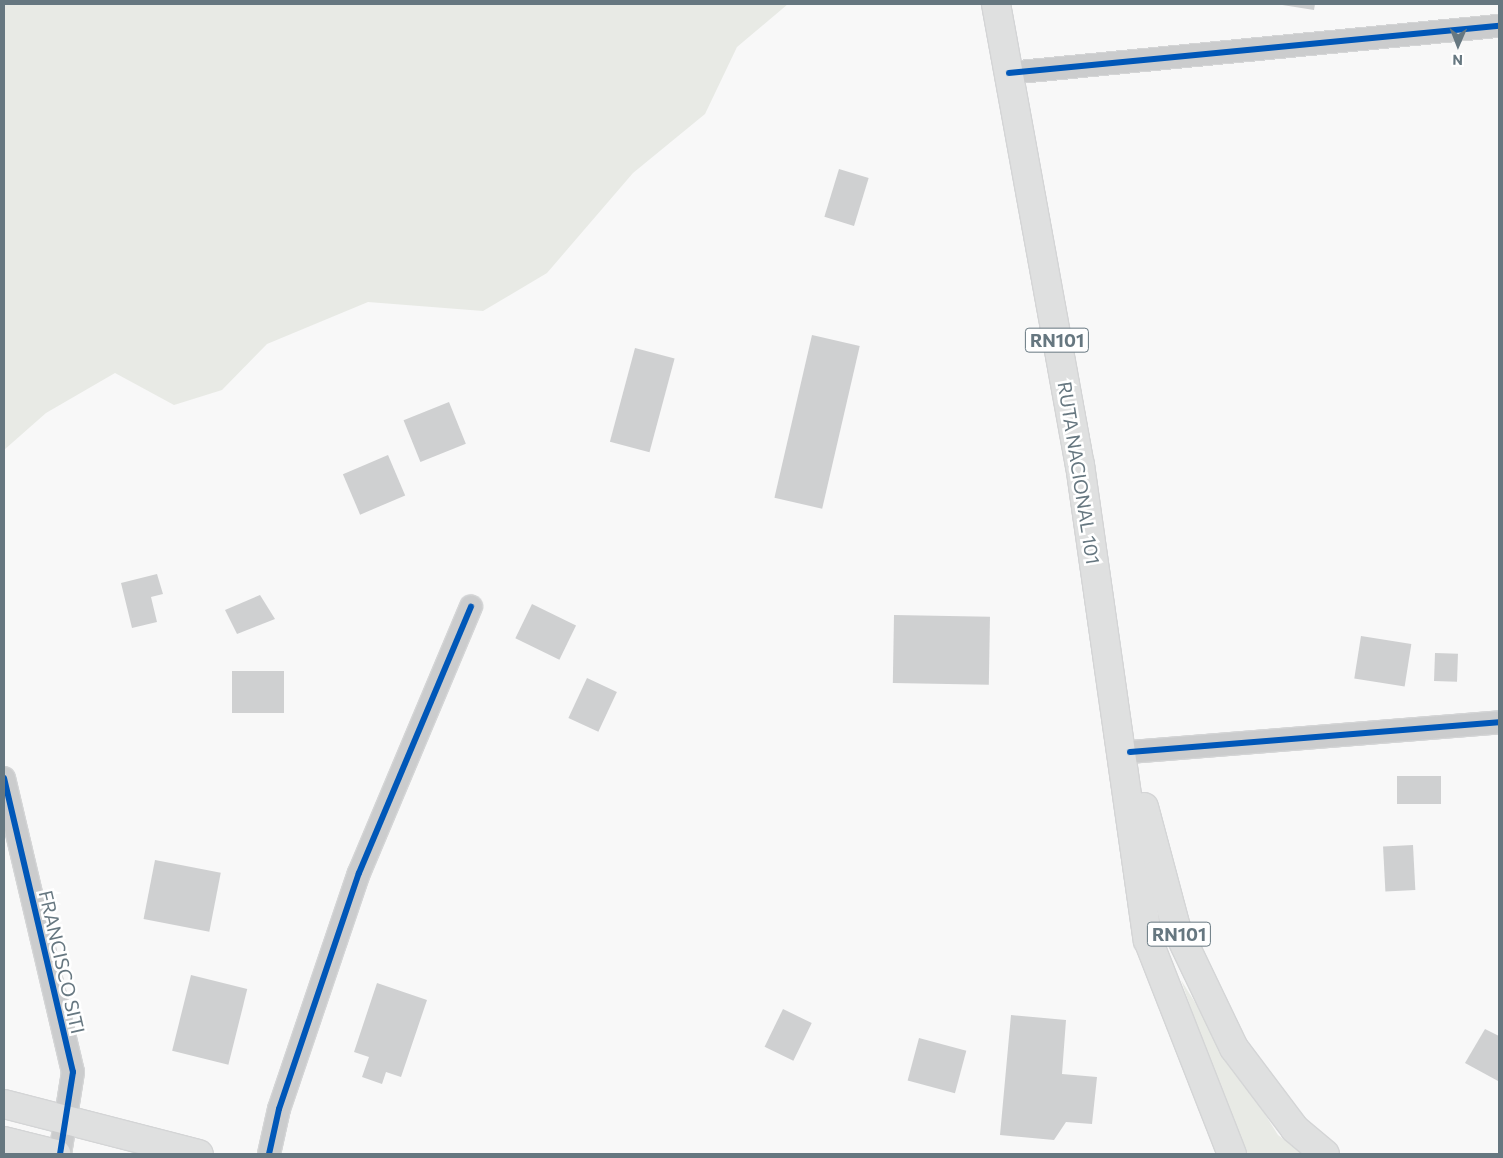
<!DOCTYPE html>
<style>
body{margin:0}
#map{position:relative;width:1503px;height:1158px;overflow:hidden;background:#f8f8f8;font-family:Commissioner,sans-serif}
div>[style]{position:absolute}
.green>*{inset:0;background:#e8eae5}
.building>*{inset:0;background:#cfd0d1;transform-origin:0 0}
.roads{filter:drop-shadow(1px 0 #d4d5d6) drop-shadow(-1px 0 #d4d5d6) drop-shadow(0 1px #d4d5d6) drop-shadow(0 -1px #d4d5d6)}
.street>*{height:22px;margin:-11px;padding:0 11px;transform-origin:11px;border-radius:11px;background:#cbcccd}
.secondary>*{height:28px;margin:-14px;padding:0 14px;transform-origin:14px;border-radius:14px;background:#dfe0e0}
.primary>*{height:28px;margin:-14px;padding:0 14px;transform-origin:14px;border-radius:14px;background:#dfe0e0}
.cycleway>*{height:6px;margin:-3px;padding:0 3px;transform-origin:3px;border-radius:3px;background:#0057b8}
span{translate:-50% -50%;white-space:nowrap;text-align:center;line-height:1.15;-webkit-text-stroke:5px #fff;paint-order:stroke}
.shield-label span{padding:1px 4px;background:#fff;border:1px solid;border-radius:4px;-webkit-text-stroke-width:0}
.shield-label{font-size:18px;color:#667780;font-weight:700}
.street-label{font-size:19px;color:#667780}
.frame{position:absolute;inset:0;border:5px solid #667780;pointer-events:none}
.north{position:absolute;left:1433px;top:20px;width:50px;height:50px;-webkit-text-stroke:4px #fff;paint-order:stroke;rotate:181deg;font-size:14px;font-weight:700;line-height:20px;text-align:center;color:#667780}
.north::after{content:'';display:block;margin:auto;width:18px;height:22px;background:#667780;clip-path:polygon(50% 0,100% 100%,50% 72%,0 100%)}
</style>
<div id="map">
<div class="green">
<div style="clip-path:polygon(4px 4px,788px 4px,737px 47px,705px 114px,633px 173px,547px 273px,483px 311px,368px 302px,267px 344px,222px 390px,174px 405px,115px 373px,46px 413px,4px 450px)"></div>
<div style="clip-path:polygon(1181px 980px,1278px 1135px,1303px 1154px,1244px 1154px,1240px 1136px,1210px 1063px)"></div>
</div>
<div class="building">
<div style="clip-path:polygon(1276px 4px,1315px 4px,1314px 10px)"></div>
<div style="left:839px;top:169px;width:31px;height:50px;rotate:17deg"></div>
<div style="left:812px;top:335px;width:49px;height:167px;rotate:13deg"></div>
<div style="left:635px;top:348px;width:41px;height:97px;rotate:15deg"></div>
<div style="left:449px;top:402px;width:45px;height:49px;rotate:68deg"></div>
<div style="left:388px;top:455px;width:44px;height:49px;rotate:67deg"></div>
<div style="clip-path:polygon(157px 574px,163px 594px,151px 597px,157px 622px,132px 628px,121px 583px)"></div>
<div style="clip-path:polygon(260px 595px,275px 619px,237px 634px,225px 610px)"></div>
<div style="left:532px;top:604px;width:49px;height:38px;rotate:26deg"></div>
<div style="left:894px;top:615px;width:96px;height:68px;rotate:1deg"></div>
<div style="left:1361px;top:636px;width:51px;height:43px;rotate:9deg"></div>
<div style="left:1435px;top:653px;width:23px;height:28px;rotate:2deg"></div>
<div style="left:284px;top:671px;width:42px;height:52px;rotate:90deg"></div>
<div style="left:587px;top:678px;width:33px;height:44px;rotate:25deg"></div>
<div style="left:1397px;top:776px;width:44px;height:28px"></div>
<div style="left:1413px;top:845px;width:45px;height:30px;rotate:87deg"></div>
<div style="left:155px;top:860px;width:67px;height:60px;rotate:11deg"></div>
<div style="left:191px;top:975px;width:58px;height:78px;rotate:14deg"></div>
<div style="clip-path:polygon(377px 983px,427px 1000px,401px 1077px,386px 1072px,382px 1084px,362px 1077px,369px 1057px,354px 1052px)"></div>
<div style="left:783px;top:1009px;width:32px;height:42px;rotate:26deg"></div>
<div style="clip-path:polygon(1011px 1015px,1066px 1020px,1062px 1074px,1097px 1077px,1092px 1124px,1066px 1122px,1054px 1140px,1000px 1135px)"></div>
<div style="clip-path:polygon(1485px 1029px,1499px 1036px,1498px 1081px,1465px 1063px)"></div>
<div style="left:919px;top:1038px;width:49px;height:44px;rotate:15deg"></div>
</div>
<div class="roads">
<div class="street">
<div style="left:1009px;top:73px;width:492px;rotate:-5.5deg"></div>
<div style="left:1130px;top:752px;width:370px;rotate:-4.6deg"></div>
<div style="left:4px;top:778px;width:302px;rotate:76.8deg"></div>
<div style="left:73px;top:1072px;width:83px;rotate:99deg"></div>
<div style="left:269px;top:1154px;width:46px;rotate:-77.5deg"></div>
<div style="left:279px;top:1109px;width:249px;rotate:-71.3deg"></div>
<div style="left:359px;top:873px;width:289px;rotate:-67.2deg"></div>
</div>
<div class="secondary">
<div style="left:4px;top:1104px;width:201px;rotate:14.4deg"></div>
<div style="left:4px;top:1141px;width:54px;rotate:14deg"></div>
</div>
<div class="primary">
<div style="left:996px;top:4px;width:469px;rotate:79.7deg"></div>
<div style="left:1080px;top:465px;width:480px;rotate:81.9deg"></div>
<div style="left:1148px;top:940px;width:230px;rotate:68.6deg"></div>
<div style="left:1144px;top:807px;width:124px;rotate:75.1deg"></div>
<div style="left:1176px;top:927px;width:134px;rotate:64.4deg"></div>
<div style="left:1234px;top:1048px;width:101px;rotate:53deg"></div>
<div style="left:1295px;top:1129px;width:39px;rotate:40deg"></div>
</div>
</div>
<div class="cycleway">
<div style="left:1009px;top:73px;width:492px;rotate:-5.5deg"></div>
<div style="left:1130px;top:752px;width:370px;rotate:-4.6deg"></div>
<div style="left:4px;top:778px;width:302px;rotate:76.8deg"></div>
<div style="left:73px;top:1072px;width:83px;rotate:99deg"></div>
<div style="left:269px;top:1154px;width:46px;rotate:-77.5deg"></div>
<div style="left:279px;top:1109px;width:249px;rotate:-71.3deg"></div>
<div style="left:359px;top:873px;width:289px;rotate:-67.2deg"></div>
</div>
<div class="shield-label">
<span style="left:1057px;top:340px">RN101</span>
<span style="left:1179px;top:934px">RN101</span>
</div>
<div class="street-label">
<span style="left:1079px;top:473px;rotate:81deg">RUTA NACIONAL 101</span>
<span style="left:62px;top:962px;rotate:77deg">FRANCISCO SITI</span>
</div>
<div class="frame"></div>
<div class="north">N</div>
</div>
